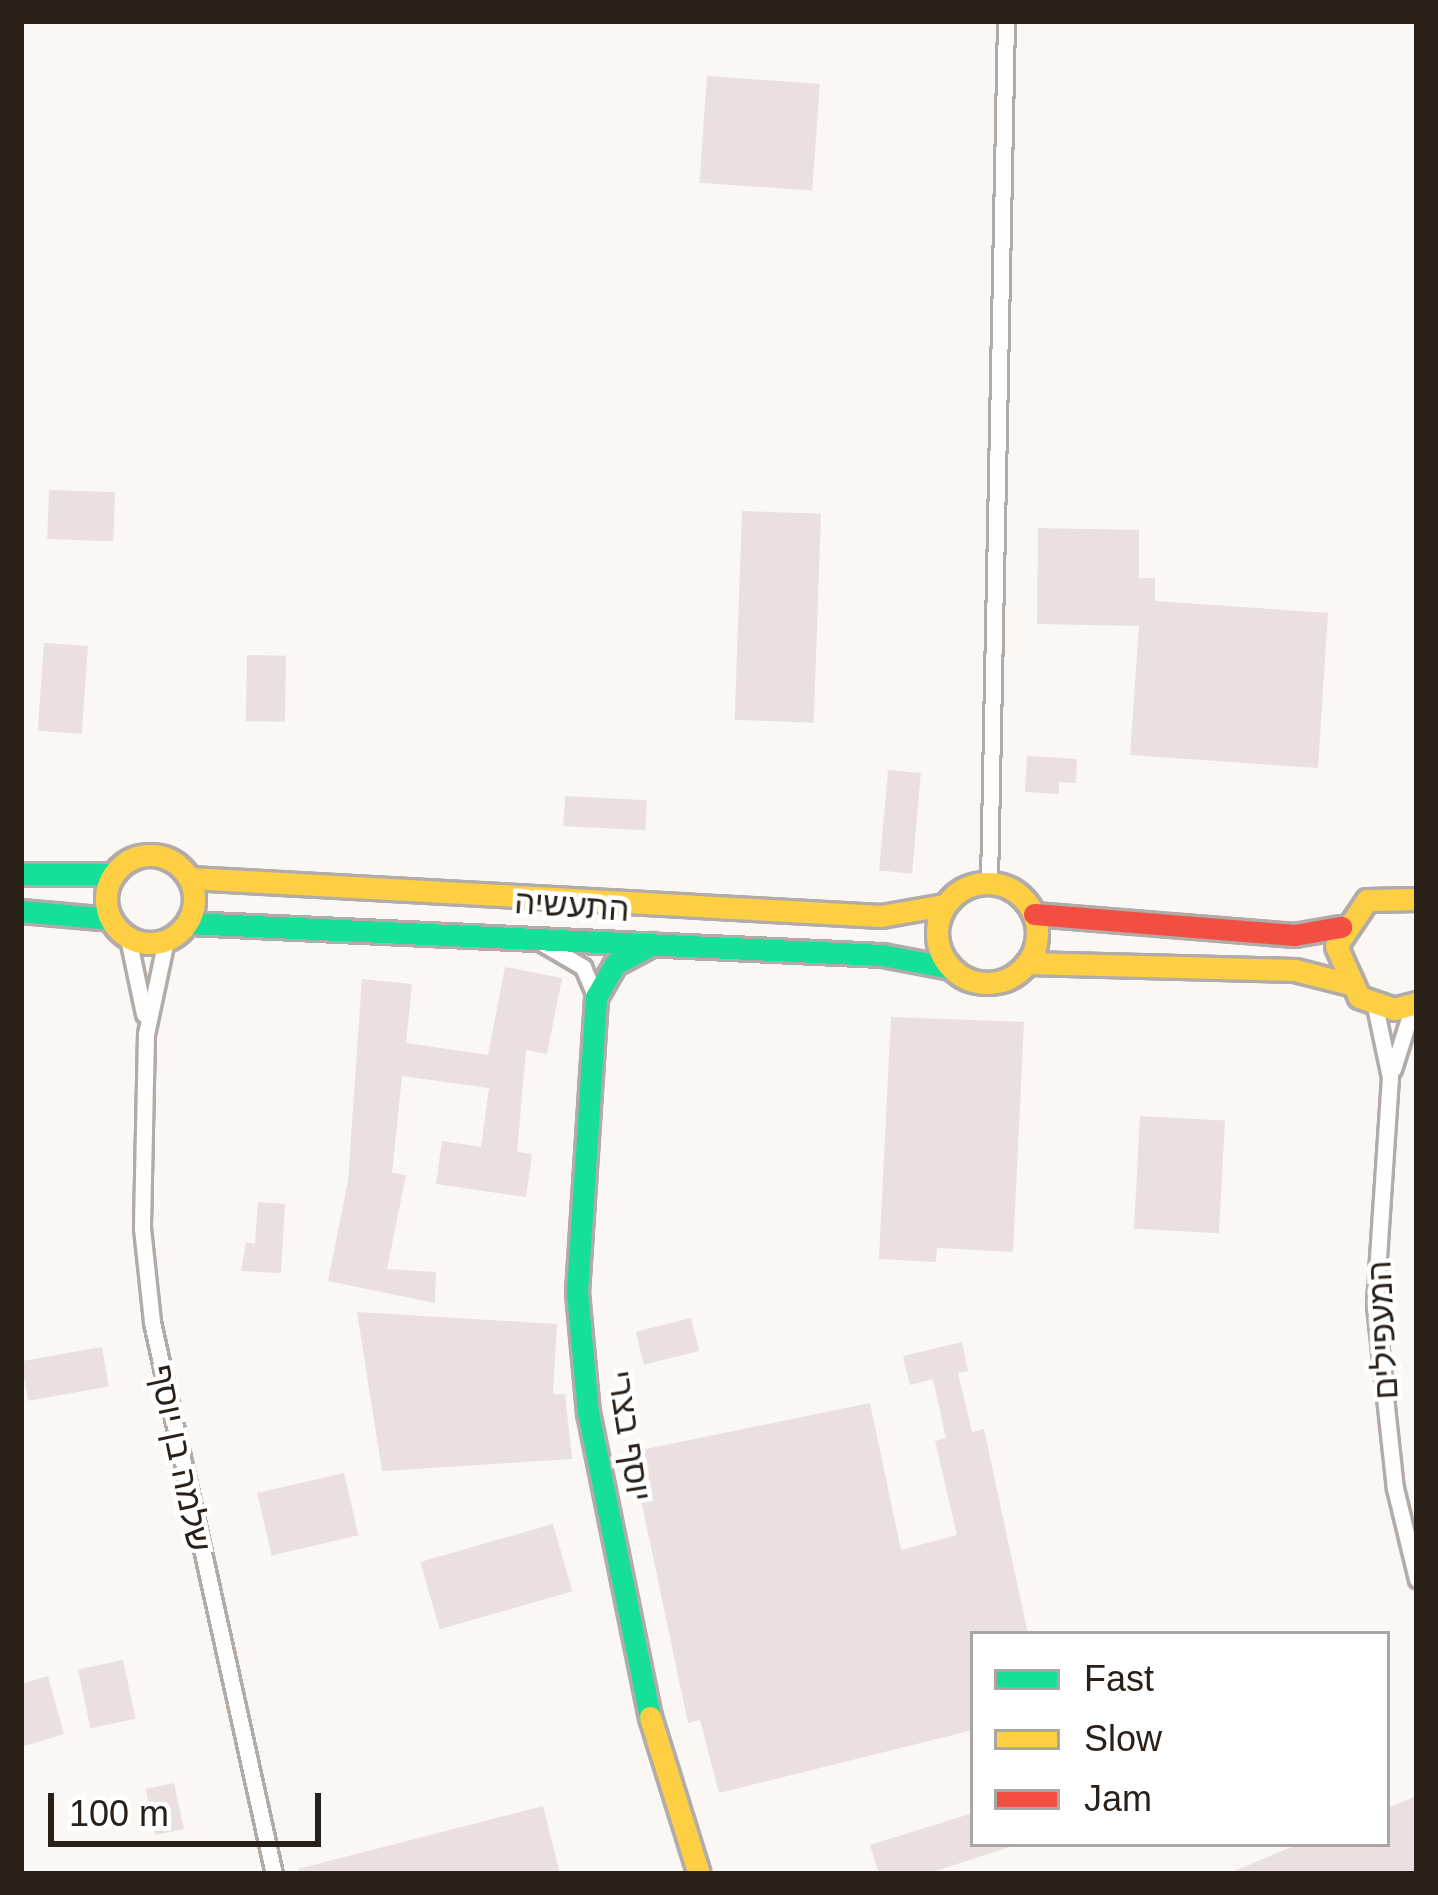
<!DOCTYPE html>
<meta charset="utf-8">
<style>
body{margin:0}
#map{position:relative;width:1438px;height:1895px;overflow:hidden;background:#faf7f5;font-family:Helvetica,"Noto Sans Hebrew",sans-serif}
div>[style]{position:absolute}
.building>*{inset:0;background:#eadfe1;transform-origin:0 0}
.roads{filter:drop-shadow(3px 0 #b2aca9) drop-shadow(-3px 0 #b2aca9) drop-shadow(0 3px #b2aca9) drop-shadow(0 -3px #b2aca9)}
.street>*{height:15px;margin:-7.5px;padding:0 7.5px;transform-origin:7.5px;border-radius:7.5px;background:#fefefe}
.fast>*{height:21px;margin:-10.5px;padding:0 10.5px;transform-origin:10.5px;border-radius:10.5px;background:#16e098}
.slow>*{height:21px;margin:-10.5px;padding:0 10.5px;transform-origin:10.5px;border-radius:10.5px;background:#ffcf43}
.slow>.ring{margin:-10.5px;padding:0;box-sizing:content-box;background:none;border:21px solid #ffcf43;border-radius:50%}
.jam>*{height:21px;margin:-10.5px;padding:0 10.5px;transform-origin:10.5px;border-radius:10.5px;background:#f24e42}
span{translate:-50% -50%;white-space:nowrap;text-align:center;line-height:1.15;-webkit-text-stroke:9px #fff;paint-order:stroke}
.street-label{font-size:33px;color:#2a201a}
.frame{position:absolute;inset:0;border:24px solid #2a201a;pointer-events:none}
.legend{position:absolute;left:970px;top:1631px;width:420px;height:216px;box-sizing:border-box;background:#fff;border:3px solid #aaa6a3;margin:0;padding:15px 21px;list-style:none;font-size:36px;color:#2a201a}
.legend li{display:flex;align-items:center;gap:24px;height:60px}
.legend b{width:60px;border:3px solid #aaa6a3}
.scale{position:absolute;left:48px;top:1793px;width:273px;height:54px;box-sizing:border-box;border:6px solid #2a201a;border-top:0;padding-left:15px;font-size:36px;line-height:42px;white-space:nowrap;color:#2a201a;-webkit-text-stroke:9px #fff;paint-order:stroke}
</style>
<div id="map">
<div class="building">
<div style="left:707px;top:76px;width:113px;height:107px;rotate:4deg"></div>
<div style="left:49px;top:490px;width:66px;height:49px;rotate:2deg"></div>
<div style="left:742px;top:511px;width:79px;height:209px;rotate:2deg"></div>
<div style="clip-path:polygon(1038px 528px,1139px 530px,1139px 578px,1155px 578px,1155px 601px,1328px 613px,1318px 768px,1130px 755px,1139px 626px,1037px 624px)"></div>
<div style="left:44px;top:643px;width:44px;height:88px;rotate:4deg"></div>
<div style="left:247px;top:655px;width:39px;height:66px;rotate:1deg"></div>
<div style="clip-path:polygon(1027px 756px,1077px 759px,1076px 783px,1059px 782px,1059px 794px,1025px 792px)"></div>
<div style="left:888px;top:770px;width:33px;height:101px;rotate:5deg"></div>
<div style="left:565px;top:796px;width:82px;height:30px;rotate:3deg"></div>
<div style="clip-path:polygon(505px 967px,562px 978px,547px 1054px,526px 1050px,517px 1152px,532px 1154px,526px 1197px,436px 1184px,442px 1141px,481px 1147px,489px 1088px,402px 1076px,392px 1173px,406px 1175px,387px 1269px,436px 1272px,435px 1303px,328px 1281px,348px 1181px,362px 979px,412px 984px,406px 1043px,488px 1055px)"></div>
<div style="clip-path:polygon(891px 1017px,1024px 1022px,1013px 1252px,937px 1248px,936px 1262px,879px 1259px)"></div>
<div style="left:1140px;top:1116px;width:85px;height:113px;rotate:3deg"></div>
<div style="clip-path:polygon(258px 1202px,285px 1204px,281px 1273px,241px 1271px,246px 1242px,255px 1244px)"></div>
<div style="clip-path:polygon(357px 1312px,557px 1324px,553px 1394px,565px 1394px,572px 1459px,382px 1471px)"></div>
<div style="left:691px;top:1318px;width:34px;height:57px;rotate:76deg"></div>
<div style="clip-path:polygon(962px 1342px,968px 1371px,958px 1373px,972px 1432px,984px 1429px,1028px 1634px,973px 1634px,973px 1730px,719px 1793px,700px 1720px,688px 1723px,631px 1452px,870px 1403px,901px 1550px,957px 1535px,935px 1441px,946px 1438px,933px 1379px,910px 1385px,903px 1356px)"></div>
<div style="left:102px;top:1347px;width:40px;height:82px;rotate:80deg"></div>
<div style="left:344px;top:1473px;width:64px;height:89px;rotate:77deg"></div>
<div style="left:553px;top:1524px;width:70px;height:138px;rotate:74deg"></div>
<div style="left:123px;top:1660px;width:60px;height:46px;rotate:78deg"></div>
<div style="clip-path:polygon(48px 1676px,64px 1734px,21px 1747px,21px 1684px)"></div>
<div style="left:174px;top:1783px;width:47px;height:29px;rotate:78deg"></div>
<div style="clip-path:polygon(1417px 1796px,1417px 1874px,1227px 1874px,1299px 1844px,1387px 1844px,1387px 1808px)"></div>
<div style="clip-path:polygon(543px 1806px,560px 1874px,299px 1874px,298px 1869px)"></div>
<div style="clip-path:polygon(973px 1813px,973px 1844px,1010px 1847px,926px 1874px,879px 1874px,870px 1845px)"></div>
</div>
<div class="roads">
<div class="street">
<div style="left:989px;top:882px;width:861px;rotate:-88.87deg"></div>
<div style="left:128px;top:938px;width:78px;rotate:78.1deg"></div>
<div style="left:166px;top:940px;width:96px;rotate:102deg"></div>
<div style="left:146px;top:1034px;width:194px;rotate:91.2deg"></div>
<div style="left:142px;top:1228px;width:95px;rotate:83.9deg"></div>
<div style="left:152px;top:1322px;width:565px;rotate:77.54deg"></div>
<div style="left:542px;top:943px;width:48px;rotate:30.3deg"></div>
<div style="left:583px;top:967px;width:33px;rotate:67deg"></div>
<div style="left:1375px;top:1006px;width:73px;rotate:78.1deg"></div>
<div style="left:1390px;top:1077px;width:228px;rotate:93.8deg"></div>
<div style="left:1375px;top:1305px;width:184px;rotate:83.8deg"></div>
<div style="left:1395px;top:1488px;width:94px;rotate:76.4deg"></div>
<div style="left:1393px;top:1069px;width:66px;rotate:-72.4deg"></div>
</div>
<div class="fast">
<div style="left:21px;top:874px;width:91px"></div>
<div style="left:21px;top:911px;width:89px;rotate:5.1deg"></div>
<div style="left:188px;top:923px;width:695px;rotate:2.64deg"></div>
<div style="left:882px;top:955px;width:70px;rotate:10.7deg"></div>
<div style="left:650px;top:1717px;width:310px;rotate:-101.5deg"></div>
<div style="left:588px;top:1413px;width:121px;rotate:-95.2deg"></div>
<div style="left:577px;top:1292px;width:296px;rotate:-86.3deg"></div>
<div style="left:596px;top:997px;width:38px;rotate:-60deg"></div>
<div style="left:615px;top:964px;width:43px;rotate:-27.8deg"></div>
</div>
<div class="slow">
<div class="ring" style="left:106px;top:855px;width:67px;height:67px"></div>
<div style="left:190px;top:878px;width:692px;rotate:3.15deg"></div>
<div style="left:881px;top:916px;width:64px;rotate:-9.9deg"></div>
<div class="ring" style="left:937px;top:883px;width:79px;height:79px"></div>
<div style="left:1417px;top:899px;width:50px;rotate:178.9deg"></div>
<div style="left:1367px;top:900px;width:55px;rotate:124deg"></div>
<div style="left:1336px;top:946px;width:56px;rotate:65.7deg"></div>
<div style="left:1359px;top:997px;width:37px;rotate:19deg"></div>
<div style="left:1394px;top:1009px;width:24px;rotate:-15deg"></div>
<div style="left:1027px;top:963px;width:268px;rotate:1.5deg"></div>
<div style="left:1295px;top:970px;width:53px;rotate:14.3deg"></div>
<div style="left:650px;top:1717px;width:164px;rotate:72.7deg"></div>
</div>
<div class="jam">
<div style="left:1034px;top:914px;width:261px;rotate:4.6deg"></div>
<div style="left:1294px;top:935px;width:48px;rotate:-9.7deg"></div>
</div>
</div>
<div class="street-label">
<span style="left:572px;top:906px;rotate:4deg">התעשיה</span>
<span style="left:1383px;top:1330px;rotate:-93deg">המעפילים</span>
<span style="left:629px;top:1436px;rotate:81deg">יוסף בצרי</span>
<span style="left:180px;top:1458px;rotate:78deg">שלמה בן יוסף</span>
</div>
<div class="frame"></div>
<ul class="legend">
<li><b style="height:15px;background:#16e098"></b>Fast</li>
<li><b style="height:15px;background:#ffcf43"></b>Slow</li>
<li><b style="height:15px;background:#f24e42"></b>Jam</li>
</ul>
<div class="scale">100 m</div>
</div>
